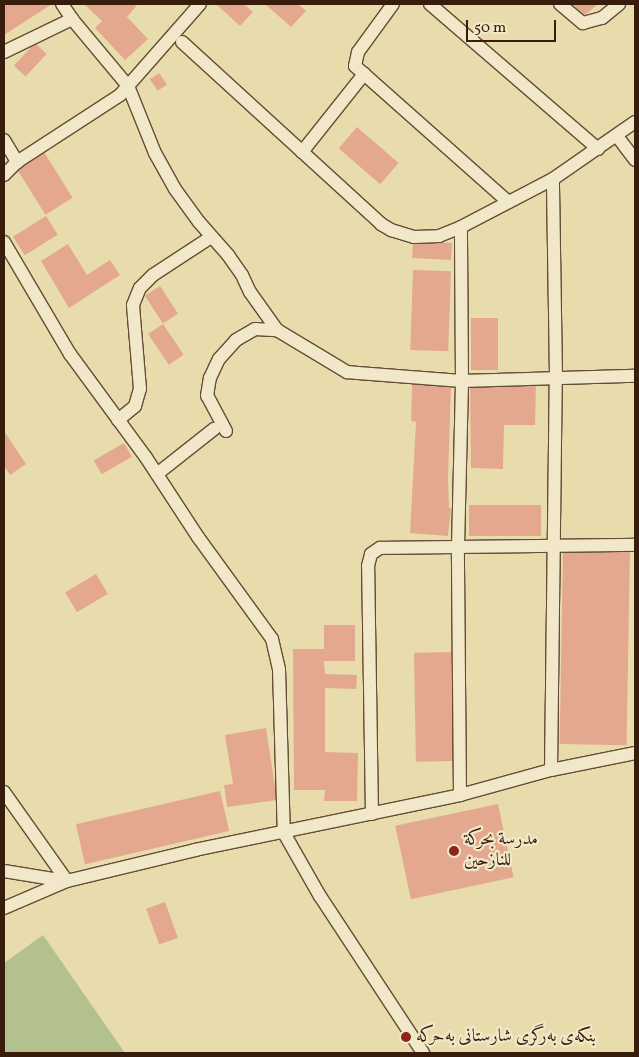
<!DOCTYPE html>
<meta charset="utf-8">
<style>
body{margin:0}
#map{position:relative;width:639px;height:1057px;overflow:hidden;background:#e9dcac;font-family:Vollkorn,Amiri,serif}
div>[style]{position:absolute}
.green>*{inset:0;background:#b2c18d}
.building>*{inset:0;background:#e4a88f;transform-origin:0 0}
.roads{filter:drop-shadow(1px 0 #644d35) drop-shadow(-1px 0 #644d35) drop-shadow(0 1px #644d35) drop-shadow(0 -1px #644d35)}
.minor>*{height:12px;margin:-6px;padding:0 6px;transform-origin:6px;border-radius:6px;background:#f1e8c9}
.dots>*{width:14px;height:14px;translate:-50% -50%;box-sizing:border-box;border:2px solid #f1e8c9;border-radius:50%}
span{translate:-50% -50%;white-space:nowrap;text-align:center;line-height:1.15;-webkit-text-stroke:4.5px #f1e8c9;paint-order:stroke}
.poi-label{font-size:18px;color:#381d0d}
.left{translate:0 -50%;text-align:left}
.frame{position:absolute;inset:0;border:5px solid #381d0d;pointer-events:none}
.scale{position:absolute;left:466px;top:20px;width:90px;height:22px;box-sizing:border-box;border:2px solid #381d0d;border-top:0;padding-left:6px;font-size:15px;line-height:18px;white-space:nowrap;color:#381d0d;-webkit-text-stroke:4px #f1e8c9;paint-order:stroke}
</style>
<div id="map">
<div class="green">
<div style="clip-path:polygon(43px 935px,125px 1053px,4px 1053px,4px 963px)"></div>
</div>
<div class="building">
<div style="clip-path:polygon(4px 4px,52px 4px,4px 35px)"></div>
<div style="clip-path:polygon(84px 4px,138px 4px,127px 17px,148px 39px,125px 60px,95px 28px,102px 21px)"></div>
<div style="clip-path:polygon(216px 4px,244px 4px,253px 12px,240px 26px)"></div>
<div style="clip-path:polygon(265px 4px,298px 4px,306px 11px,291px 27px)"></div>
<div style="clip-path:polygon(572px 4px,598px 4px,585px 15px)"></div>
<div style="left:35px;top:43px;width:16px;height:31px;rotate:43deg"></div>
<div style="left:159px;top:73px;width:14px;height:11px;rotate:56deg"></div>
<div style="left:357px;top:127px;width:55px;height:28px;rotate:41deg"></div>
<div style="left:44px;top:152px;width:54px;height:32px;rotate:58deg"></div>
<div style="left:46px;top:216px;width:22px;height:39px;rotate:58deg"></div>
<div style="left:413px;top:241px;width:39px;height:17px;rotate:3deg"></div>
<div style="clip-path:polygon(68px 244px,87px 275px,110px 260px,120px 275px,69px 308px,41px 261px)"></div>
<div style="left:413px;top:270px;width:38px;height:80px;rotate:2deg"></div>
<div style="left:160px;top:286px;width:33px;height:18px;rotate:57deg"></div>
<div style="left:471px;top:318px;width:27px;height:52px"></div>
<div style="left:163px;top:324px;width:37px;height:18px;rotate:56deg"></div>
<div style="clip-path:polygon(504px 381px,536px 382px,535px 425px,504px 425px,503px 469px,471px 468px,470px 387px,503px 387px)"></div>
<div style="clip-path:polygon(412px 384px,451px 385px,448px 478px,449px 508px,451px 508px,448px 536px,410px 533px,416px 422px,411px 421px)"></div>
<div style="clip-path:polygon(4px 431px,26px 464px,10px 475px,4px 466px)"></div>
<div style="left:124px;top:443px;width:16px;height:35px;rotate:60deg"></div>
<div style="left:469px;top:505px;width:72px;height:31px"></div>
<div style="left:563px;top:549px;width:67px;height:195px;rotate:1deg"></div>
<div style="left:96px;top:574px;width:23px;height:36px;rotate:59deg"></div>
<div style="clip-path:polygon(324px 625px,355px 625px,355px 661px,324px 661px,325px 674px,357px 675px,356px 689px,325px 688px,325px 752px,358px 753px,357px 801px,324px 801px,325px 790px,294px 790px,293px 649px,324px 649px)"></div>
<div style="left:452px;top:652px;width:109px;height:38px;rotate:89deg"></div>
<div style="clip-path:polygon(266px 728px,277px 800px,227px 807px,224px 785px,233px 784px,225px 735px)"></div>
<div style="left:220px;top:791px;width:41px;height:148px;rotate:77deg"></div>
<div style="left:498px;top:804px;width:75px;height:105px;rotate:78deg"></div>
<div style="left:165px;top:902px;width:38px;height:20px;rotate:70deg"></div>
</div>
<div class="roads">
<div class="minor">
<div style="left:62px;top:4px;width:18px;rotate:56deg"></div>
<div style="left:72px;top:19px;width:87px;rotate:50.1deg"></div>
<div style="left:128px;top:86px;width:72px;rotate:68.1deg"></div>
<div style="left:155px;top:153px;width:41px;rotate:60.9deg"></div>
<div style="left:175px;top:189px;width:41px;rotate:54deg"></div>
<div style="left:199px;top:222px;width:44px;rotate:48.7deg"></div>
<div style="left:228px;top:255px;width:24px;rotate:55deg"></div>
<div style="left:242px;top:275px;width:19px;rotate:65deg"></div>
<div style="left:250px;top:292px;width:47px;rotate:54.6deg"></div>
<div style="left:393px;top:4px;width:59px;rotate:126.1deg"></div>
<div style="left:358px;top:52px;width:14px;rotate:102deg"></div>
<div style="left:355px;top:66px;width:205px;rotate:41.6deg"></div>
<div style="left:430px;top:4px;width:222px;rotate:40.8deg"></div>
<div style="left:560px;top:4px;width:30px;rotate:40deg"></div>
<div style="left:583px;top:23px;width:20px;rotate:-15deg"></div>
<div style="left:602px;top:18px;width:22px;rotate:-39deg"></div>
<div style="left:182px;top:42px;width:270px;rotate:42.4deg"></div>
<div style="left:381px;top:224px;width:12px;rotate:31deg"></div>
<div style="left:391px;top:230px;width:24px;rotate:17deg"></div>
<div style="left:414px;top:237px;width:25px;rotate:-2deg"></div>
<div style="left:439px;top:236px;width:24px;rotate:-22deg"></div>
<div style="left:461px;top:227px;width:104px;rotate:-27.6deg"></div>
<div style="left:553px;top:179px;width:100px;rotate:-34.8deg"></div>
<div style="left:4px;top:52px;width:76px;rotate:-25.9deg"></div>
<div style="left:617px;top:136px;width:30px;rotate:53deg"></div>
<div style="left:4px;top:140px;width:26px;rotate:59deg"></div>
<div style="left:302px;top:152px;width:100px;rotate:-51.5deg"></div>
<div style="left:4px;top:175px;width:18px;rotate:-45deg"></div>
<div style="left:17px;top:162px;width:123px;rotate:-33deg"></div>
<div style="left:120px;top:95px;width:121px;rotate:-48.7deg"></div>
<div style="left:4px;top:242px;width:130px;rotate:59.5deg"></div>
<div style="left:70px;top:354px;width:127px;rotate:53.7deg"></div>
<div style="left:145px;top:456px;width:97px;rotate:56.8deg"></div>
<div style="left:198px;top:537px;width:126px;rotate:54deg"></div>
<div style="left:272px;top:639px;width:31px;rotate:77deg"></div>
<div style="left:279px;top:669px;width:164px;rotate:88.3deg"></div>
<div style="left:284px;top:833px;width:73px;rotate:60.3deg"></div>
<div style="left:320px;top:896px;width:188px;rotate:56.7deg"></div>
<div style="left:118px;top:420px;width:22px;rotate:-39deg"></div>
<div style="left:135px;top:406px;width:18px;rotate:-74deg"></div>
<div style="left:140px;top:389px;width:84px;rotate:-94.8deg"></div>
<div style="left:133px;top:305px;width:18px;rotate:-68deg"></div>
<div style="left:140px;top:288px;width:18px;rotate:-45deg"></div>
<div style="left:153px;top:275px;width:69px;rotate:-33.2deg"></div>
<div style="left:226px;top:431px;width:40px;rotate:-118deg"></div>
<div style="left:207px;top:396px;width:18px;rotate:-81deg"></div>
<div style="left:210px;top:378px;width:21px;rotate:-65deg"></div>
<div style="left:219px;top:359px;width:25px;rotate:-48deg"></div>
<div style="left:236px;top:340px;width:22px;rotate:-30deg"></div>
<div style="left:255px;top:329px;width:22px;rotate:3deg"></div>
<div style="left:277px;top:330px;width:82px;rotate:31deg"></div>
<div style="left:347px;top:372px;width:11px;rotate:5deg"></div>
<div style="left:358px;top:373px;width:104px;rotate:4.4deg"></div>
<div style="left:462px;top:381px;width:173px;rotate:-1.7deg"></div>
<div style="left:157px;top:474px;width:73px;rotate:-38.3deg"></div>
<div style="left:551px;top:770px;width:393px;rotate:-89.3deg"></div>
<div style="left:556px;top:377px;width:198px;rotate:-90.9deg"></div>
<div style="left:4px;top:792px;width:109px;rotate:54.7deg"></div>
<div style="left:460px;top:795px;width:248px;rotate:-90.5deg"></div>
<div style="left:458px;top:547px;width:166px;rotate:-88.6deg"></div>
<div style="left:462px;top:381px;width:154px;rotate:-90.4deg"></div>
<div style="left:372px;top:814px;width:248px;rotate:-90.9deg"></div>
<div style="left:368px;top:566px;width:12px;rotate:-76deg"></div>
<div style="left:371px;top:554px;width:11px;rotate:-34deg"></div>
<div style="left:380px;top:548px;width:255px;rotate:-0.7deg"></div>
<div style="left:4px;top:871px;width:62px;rotate:9.3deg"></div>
<div style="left:4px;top:908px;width:69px;rotate:-23.2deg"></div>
<div style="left:67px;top:881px;width:132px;rotate:-13.6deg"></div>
<div style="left:195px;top:850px;width:271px;rotate:-11.7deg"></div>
<div style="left:460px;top:795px;width:94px;rotate:-15.4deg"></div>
<div style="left:551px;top:770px;width:86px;rotate:-11.4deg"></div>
</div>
</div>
<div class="dots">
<div style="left:454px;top:851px;background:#8f2418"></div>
<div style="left:406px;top:1037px;background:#8f2418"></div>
</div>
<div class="poi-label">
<span class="left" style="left:464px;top:851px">مدرسة بحركة<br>للنازحين</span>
<span class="left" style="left:416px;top:1037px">بنکەی بەرگری شارستانی بەحرکە</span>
</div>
<div class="frame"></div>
<div class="scale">50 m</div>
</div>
